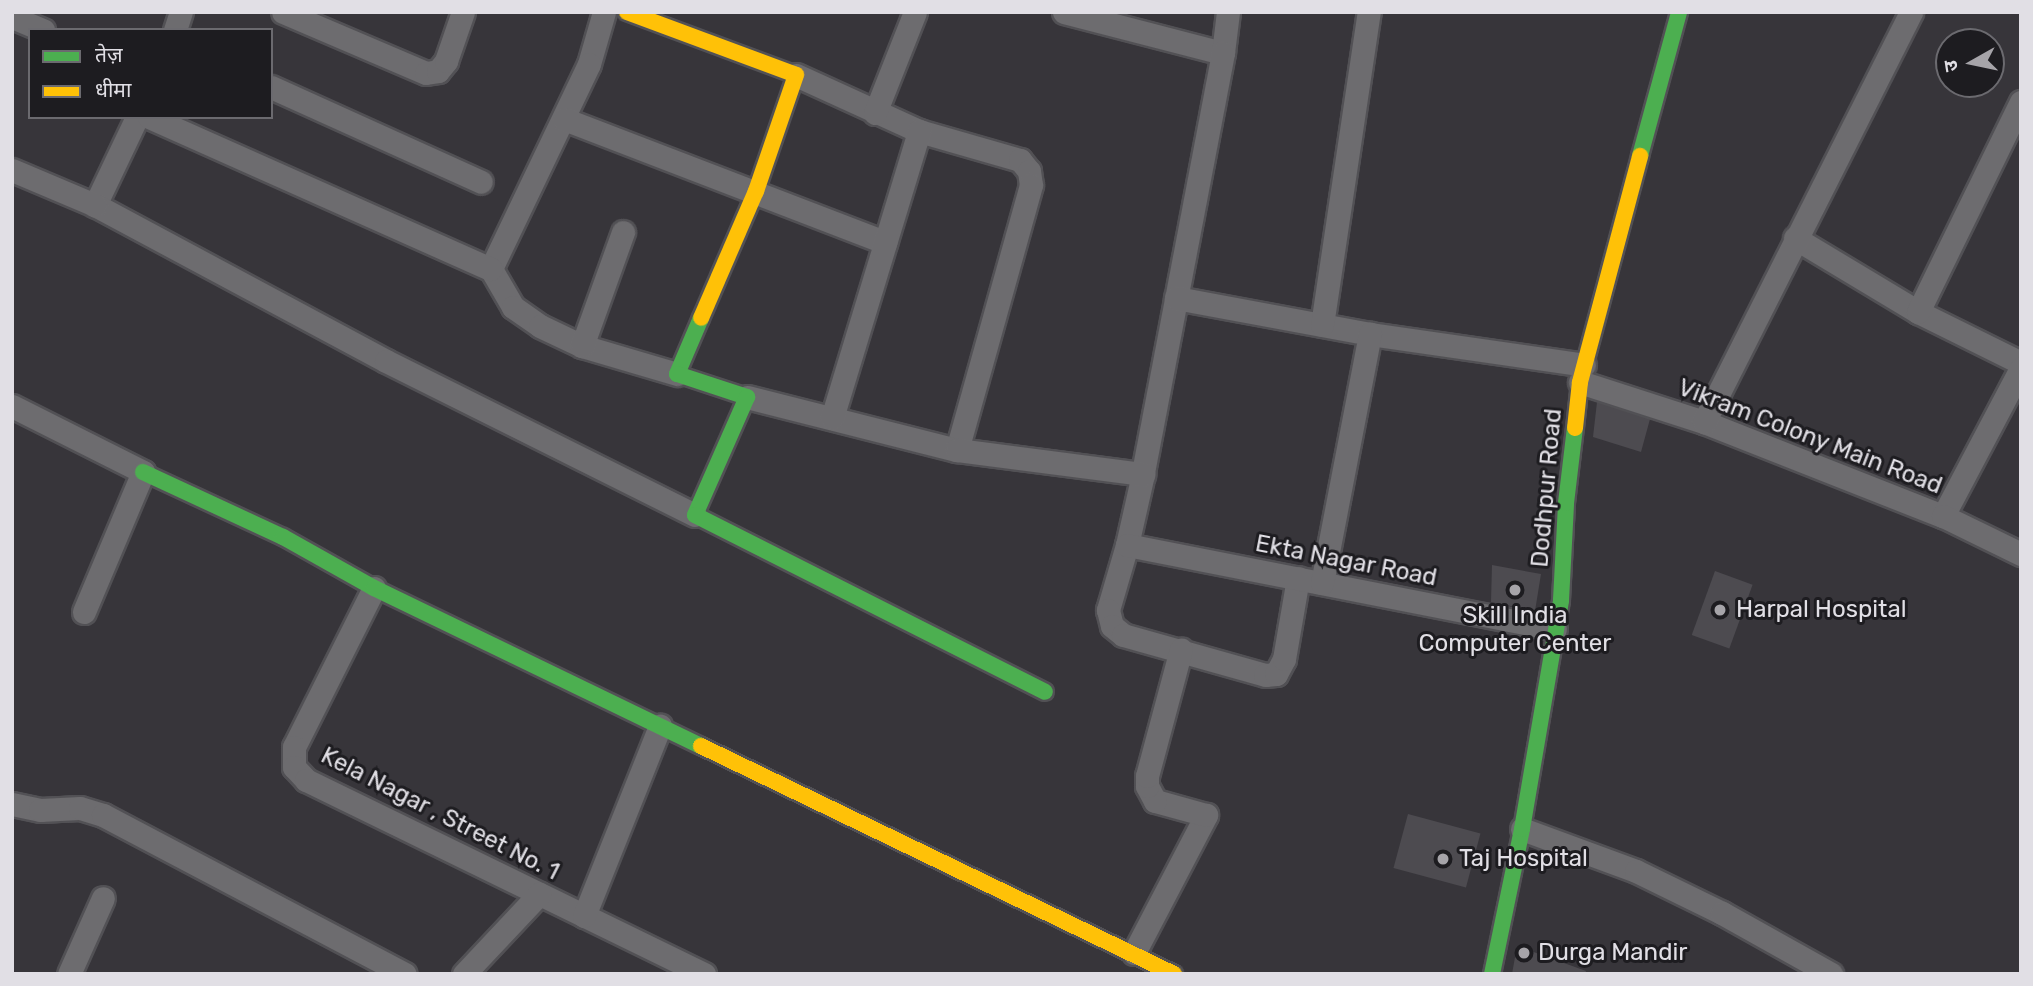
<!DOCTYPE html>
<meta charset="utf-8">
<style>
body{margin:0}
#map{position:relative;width:2033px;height:986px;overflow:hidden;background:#37353a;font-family:Rubik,"Noto Sans Devanagari",sans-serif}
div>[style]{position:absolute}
.building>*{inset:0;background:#4d4b50;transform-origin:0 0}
.roads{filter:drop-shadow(2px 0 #525155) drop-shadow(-2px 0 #525155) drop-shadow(0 2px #525155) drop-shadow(0 -2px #525155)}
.street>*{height:23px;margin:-11.5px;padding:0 11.5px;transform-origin:11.5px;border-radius:11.5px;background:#6d6c6f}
.fast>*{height:16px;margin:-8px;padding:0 8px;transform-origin:8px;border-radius:8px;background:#4caf50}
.slow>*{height:16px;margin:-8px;padding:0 8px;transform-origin:8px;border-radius:8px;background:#ffc107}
.dots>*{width:19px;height:19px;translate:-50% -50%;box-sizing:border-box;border:4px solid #1d1c20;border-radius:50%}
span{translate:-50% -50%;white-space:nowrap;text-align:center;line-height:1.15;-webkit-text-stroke:6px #1d1c20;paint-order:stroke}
.street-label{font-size:24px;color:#e1dfe5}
.poi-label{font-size:24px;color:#e1dfe5}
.left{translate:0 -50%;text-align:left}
.frame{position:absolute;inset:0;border:14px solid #e1dfe5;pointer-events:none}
.legend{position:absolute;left:28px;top:28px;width:245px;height:91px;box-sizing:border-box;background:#1d1c20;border:2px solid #6b6a6f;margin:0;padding:9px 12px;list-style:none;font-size:21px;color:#e1dfe5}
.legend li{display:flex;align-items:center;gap:14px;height:35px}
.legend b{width:35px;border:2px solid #6b6a6f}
.north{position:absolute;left:1935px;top:28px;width:70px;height:70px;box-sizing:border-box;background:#1d1c20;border:2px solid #6b6a6f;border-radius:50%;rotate:261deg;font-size:19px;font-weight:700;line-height:28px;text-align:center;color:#e1dfe5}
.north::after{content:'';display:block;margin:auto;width:24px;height:32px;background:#a6a4a9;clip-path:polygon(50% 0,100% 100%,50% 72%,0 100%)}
</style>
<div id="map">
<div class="building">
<div style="clip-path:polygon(1597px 402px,1650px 419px,1641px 452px,1593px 437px)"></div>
<div style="clip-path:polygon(1492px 565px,1541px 574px,1535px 611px,1491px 602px)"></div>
<div style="left:1715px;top:571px;width:40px;height:68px;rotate:20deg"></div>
<div style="left:1408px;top:814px;width:75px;height:56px;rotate:15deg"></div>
<div style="clip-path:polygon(1517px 946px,1586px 971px,1585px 974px,1512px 974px)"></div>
</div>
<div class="roads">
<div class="street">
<div style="left:283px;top:12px;width:155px;rotate:23.1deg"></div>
<div style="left:426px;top:73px;width:12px;rotate:-9deg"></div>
<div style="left:438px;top:71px;width:13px;rotate:-51deg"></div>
<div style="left:446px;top:61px;width:52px;rotate:-70.9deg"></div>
<div style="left:604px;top:12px;width:54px;rotate:106.1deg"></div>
<div style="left:589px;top:64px;width:227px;rotate:115.6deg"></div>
<div style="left:491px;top:269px;width:44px;rotate:59.9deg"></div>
<div style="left:513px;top:307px;width:33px;rotate:35deg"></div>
<div style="left:540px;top:326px;width:47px;rotate:25.5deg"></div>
<div style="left:582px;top:346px;width:99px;rotate:16.4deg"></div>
<div style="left:1064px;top:12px;width:164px;rotate:14.5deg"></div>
<div style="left:1228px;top:12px;width:41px;rotate:97deg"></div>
<div style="left:1223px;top:53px;width:429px;rotate:100.8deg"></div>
<div style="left:1143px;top:474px;width:73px;rotate:102.7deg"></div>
<div style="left:1127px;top:545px;width:68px;rotate:106.3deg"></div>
<div style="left:1108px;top:610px;width:16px;rotate:76deg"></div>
<div style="left:1112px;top:626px;width:14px;rotate:39deg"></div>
<div style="left:1123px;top:635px;width:148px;rotate:15.7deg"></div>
<div style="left:1265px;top:675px;width:11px;rotate:-5deg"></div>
<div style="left:1276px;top:674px;width:17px;rotate:-62deg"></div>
<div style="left:1284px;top:659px;width:82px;rotate:-80.2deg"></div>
<div style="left:12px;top:17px;width:34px;rotate:23deg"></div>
<div style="left:175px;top:30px;width:19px;rotate:-72deg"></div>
<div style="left:796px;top:75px;width:135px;rotate:24.5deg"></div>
<div style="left:919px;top:131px;width:105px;rotate:16deg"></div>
<div style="left:1020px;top:160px;width:14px;rotate:51deg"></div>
<div style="left:1029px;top:171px;width:14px;rotate:82deg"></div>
<div style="left:1031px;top:185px;width:275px;rotate:105.6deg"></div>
<div style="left:271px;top:87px;width:230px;rotate:24.3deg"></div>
<div style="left:875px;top:113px;width:109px;rotate:-68.4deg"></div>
<div style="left:137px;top:117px;width:98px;rotate:115.5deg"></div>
<div style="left:95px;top:205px;width:330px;rotate:28.2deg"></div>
<div style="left:386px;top:361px;width:345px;rotate:26.5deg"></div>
<div style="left:149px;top:117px;width:374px;rotate:24deg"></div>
<div style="left:564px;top:119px;width:344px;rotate:21deg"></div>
<div style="left:12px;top:170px;width:90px;rotate:22.9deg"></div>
<div style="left:1795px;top:238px;width:144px;rotate:31deg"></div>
<div style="left:1918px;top:312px;width:115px;rotate:26.3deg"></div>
<div style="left:1176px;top:298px;width:197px;rotate:10.5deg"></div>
<div style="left:1370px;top:334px;width:216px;rotate:8.2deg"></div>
<div style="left:1918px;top:312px;width:234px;rotate:-63.9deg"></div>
<div style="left:1322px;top:325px;width:317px;rotate:-81.5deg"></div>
<div style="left:582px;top:346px;width:121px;rotate:-70.2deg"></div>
<div style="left:1580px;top:382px;width:130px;rotate:17.9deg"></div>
<div style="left:1704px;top:422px;width:257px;rotate:21.5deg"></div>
<div style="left:1943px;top:516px;width:167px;rotate:-62.2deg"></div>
<div style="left:747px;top:397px;width:217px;rotate:14.2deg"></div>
<div style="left:957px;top:450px;width:188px;rotate:7.4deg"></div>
<div style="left:12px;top:406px;width:147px;rotate:26.7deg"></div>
<div style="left:143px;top:472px;width:152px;rotate:112.9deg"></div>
<div style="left:832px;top:418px;width:300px;rotate:-73.1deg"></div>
<div style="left:1704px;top:422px;width:459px;rotate:-63.2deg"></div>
<div style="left:1943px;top:516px;width:87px;rotate:26deg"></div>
<div style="left:1127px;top:545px;width:436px;rotate:11.1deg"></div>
<div style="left:1322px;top:583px;width:254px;rotate:-79.1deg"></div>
<div style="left:374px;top:588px;width:178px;rotate:116.7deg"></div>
<div style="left:294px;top:747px;width:20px;rotate:90deg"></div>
<div style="left:294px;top:767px;width:18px;rotate:47deg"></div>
<div style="left:306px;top:780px;width:443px;rotate:26deg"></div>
<div style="left:12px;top:804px;width:29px;rotate:12deg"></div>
<div style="left:40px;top:810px;width:40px;rotate:-2.9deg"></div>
<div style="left:80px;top:808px;width:24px;rotate:17deg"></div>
<div style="left:103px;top:815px;width:341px;rotate:27.8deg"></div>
<div style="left:1522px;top:829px;width:121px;rotate:20.2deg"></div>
<div style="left:1636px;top:871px;width:96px;rotate:26deg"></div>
<div style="left:1722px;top:913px;width:125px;rotate:29.2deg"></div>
<div style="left:584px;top:916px;width:205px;rotate:-68.2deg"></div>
<div style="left:1134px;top:953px;width:156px;rotate:-62.4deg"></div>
<div style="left:1206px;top:815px;width:53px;rotate:-164.6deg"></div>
<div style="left:1155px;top:801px;width:17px;rotate:-118deg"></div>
<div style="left:1147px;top:786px;width:10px;rotate:-90deg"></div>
<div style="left:1147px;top:776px;width:131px;rotate:-75deg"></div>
<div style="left:69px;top:974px;width:83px;rotate:-65.9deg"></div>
<div style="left:464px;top:974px;width:110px;rotate:-46.8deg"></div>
</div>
<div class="fast">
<div style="left:1640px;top:156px;width:149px;rotate:-74.8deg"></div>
<div style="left:701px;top:318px;width:61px;rotate:113.2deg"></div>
<div style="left:677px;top:374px;width:74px;rotate:18.2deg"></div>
<div style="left:747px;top:397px;width:129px;rotate:113.8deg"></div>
<div style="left:695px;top:515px;width:392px;rotate:26.8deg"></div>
<div style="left:143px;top:472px;width:154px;rotate:24.9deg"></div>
<div style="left:283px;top:537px;width:104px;rotate:29.3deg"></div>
<div style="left:374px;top:588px;width:363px;rotate:25.8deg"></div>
<div style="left:1492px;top:974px;width:148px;rotate:-78.3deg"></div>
<div style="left:1522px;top:829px;width:232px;rotate:-80.3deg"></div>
<div style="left:1561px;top:600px;width:97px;rotate:-87deg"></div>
<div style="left:1566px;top:503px;width:76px;rotate:-83.2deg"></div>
</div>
<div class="slow">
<div style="left:627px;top:12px;width:180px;rotate:20.4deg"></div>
<div style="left:796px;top:75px;width:123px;rotate:109deg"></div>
<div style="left:756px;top:191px;width:138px;rotate:113.4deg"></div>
<div style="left:1575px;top:428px;width:46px;rotate:-83.8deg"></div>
<div style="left:1580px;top:382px;width:234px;rotate:-75.1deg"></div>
<div style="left:701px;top:746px;width:525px;rotate:25.74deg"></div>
</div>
</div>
<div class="dots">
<div style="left:1515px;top:590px;background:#a6a4a9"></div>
<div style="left:1720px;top:610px;background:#a6a4a9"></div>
<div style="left:1443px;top:859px;background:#a6a4a9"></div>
<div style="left:1524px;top:953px;background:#a6a4a9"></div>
</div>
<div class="street-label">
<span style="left:1810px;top:437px;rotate:21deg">Vikram Colony Main Road</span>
<span style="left:1547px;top:488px;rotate:-85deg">Dodhpur Road</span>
<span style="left:1346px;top:561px;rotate:11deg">Ekta Nagar Road</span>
<span style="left:440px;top:814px;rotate:27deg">Kela Nagar , Street No. 1</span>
</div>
<div class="poi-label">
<span class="left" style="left:1736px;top:610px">Harpal Hospital</span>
<span style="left:1515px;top:630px">Skill India<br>Computer Center</span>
<span class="left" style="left:1459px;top:859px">Taj Hospital</span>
<span class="left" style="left:1538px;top:953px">Durga Mandir</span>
</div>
<div class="frame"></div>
<ul class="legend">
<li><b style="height:9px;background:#4caf50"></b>तेज़</li>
<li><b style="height:9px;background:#ffc107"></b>धीमा</li>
</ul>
<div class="north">उ</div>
</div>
